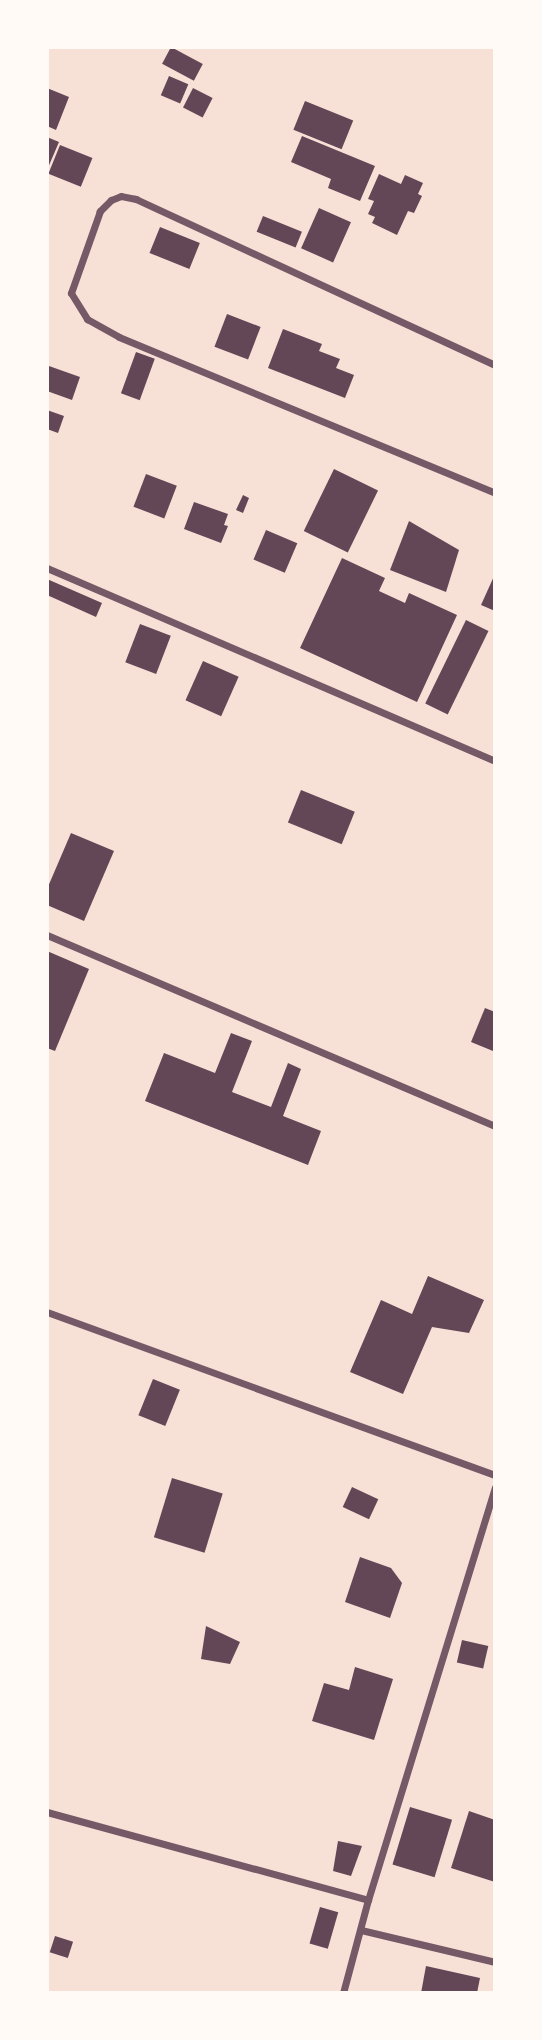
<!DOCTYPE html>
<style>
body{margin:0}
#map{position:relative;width:542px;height:2040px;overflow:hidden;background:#f7e1d7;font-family:Signika,sans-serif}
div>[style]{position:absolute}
.building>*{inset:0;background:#644757;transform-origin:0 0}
.minor>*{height:7px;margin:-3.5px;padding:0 3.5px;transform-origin:3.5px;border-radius:3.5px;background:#755966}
span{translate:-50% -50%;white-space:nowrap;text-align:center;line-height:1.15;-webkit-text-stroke:7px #fffaf5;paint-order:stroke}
.frame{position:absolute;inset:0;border:49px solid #fffaf5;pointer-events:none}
</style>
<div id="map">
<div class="building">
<div style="left:171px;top:47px;width:36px;height:19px;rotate:28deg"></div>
<div style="left:169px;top:76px;width:21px;height:21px;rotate:23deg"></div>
<div style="clip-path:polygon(47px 88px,69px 97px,56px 130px,47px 126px)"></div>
<div style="left:193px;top:88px;width:22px;height:22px;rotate:27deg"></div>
<div style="left:305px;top:101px;width:52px;height:31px;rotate:22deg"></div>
<div style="clip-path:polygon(302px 136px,375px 166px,360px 201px,328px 188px,331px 179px,291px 162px)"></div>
<div style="clip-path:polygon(47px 137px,59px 142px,47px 170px)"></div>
<div style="left:60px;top:145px;width:35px;height:31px;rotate:22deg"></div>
<div style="clip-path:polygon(379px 174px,401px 184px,405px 175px,423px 183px,418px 194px,422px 196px,414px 213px,408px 211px,397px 235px,372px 223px,375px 217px,368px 214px,374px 201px,368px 199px)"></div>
<div style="left:319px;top:208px;width:35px;height:44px;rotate:24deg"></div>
<div style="left:263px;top:216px;width:42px;height:17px;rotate:22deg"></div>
<div style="left:160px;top:227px;width:43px;height:28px;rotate:22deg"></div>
<div style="left:227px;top:314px;width:36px;height:35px;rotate:21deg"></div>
<div style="clip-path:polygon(283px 329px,322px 344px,319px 351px,340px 359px,336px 368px,354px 375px,345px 398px,268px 368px)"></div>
<div style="left:136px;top:352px;width:20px;height:44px;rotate:20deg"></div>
<div style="clip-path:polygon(49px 366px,80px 377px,72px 400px,47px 391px)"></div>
<div style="clip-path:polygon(47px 410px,64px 416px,58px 433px,47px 429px)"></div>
<div style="left:334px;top:469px;width:49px;height:69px;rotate:26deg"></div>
<div style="left:146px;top:474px;width:33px;height:35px;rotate:21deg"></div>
<div style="clip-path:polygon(243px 495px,249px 498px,243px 513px,236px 510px)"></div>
<div style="clip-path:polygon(194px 502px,228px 514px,224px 525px,228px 526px,221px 543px,184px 529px)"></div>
<div style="clip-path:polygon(409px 521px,459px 550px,446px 592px,390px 570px)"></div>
<div style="left:266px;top:530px;width:34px;height:32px;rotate:23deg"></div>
<div style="clip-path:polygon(342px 558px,385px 578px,379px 591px,405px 603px,409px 593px,457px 615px,417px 702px,300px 648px)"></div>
<div style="clip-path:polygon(495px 574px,495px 611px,481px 605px)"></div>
<div style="clip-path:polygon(47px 579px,102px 603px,96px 617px,47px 595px)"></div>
<div style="left:466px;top:620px;width:25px;height:93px;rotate:26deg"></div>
<div style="left:140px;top:624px;width:33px;height:41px;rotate:21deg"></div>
<div style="left:203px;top:661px;width:39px;height:43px;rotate:24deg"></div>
<div style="left:301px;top:790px;width:58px;height:35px;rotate:22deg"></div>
<div style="clip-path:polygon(71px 833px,114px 851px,84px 921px,47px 905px,47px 889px)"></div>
<div style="clip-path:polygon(47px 951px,89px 969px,55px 1051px,47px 1048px)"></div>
<div style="clip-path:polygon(485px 1008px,495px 1012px,493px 1051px,471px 1042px)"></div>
<div style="clip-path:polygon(231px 1033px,252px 1041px,232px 1092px,271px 1107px,288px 1063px,301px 1069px,283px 1116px,321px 1131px,308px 1165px,145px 1101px,164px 1053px,215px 1073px)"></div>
<div style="clip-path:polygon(428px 1276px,484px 1300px,469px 1333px,432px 1327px,403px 1394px,350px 1372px,381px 1300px,412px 1314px)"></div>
<div style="left:153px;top:1379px;width:29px;height:39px;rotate:22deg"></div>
<div style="left:172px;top:1478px;width:53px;height:62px;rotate:17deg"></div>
<div style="left:352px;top:1487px;width:29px;height:22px;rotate:25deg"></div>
<div style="clip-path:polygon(360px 1557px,391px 1568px,402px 1583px,390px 1618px,345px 1602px)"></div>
<div style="clip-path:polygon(206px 1626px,240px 1642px,230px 1664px,201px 1659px)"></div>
<div style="left:462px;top:1640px;width:27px;height:23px;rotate:13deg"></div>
<div style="clip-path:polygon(355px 1667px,393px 1679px,374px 1740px,312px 1721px,324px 1683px,349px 1690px)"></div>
<div style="left:410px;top:1807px;width:44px;height:60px;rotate:17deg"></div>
<div style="clip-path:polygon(469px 1811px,495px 1820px,495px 1882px,451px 1868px)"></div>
<div style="clip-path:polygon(338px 1841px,362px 1846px,351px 1876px,333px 1871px)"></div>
<div style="left:320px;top:1907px;width:19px;height:38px;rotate:16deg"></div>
<div style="left:55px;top:1936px;width:19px;height:17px;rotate:18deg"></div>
<div style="clip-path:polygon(426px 1966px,480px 1978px,477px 1993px,421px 1993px)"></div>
</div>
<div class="minor">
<div style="left:495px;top:365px;width:396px;rotate:-155.2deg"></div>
<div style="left:136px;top:199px;width:15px;rotate:-169deg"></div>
<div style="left:121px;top:196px;width:11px;rotate:158deg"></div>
<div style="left:111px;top:200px;width:16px;rotate:135deg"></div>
<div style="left:100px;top:211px;width:87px;rotate:109.5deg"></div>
<div style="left:71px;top:293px;width:31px;rotate:58deg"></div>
<div style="left:87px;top:319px;width:37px;rotate:29deg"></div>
<div style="left:119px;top:337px;width:407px;rotate:22.5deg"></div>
<div style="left:47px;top:568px;width:488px;rotate:23.3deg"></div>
<div style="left:47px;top:935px;width:487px;rotate:23.1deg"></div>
<div style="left:47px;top:1312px;width:477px;rotate:20deg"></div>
<div style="left:47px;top:1812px;width:333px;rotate:15.3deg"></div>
<div style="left:361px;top:1930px;width:138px;rotate:13.4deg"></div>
<div style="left:343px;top:1993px;width:96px;rotate:-75deg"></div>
<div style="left:368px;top:1900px;width:432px;rotate:-72.9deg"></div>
</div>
<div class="frame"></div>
</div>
